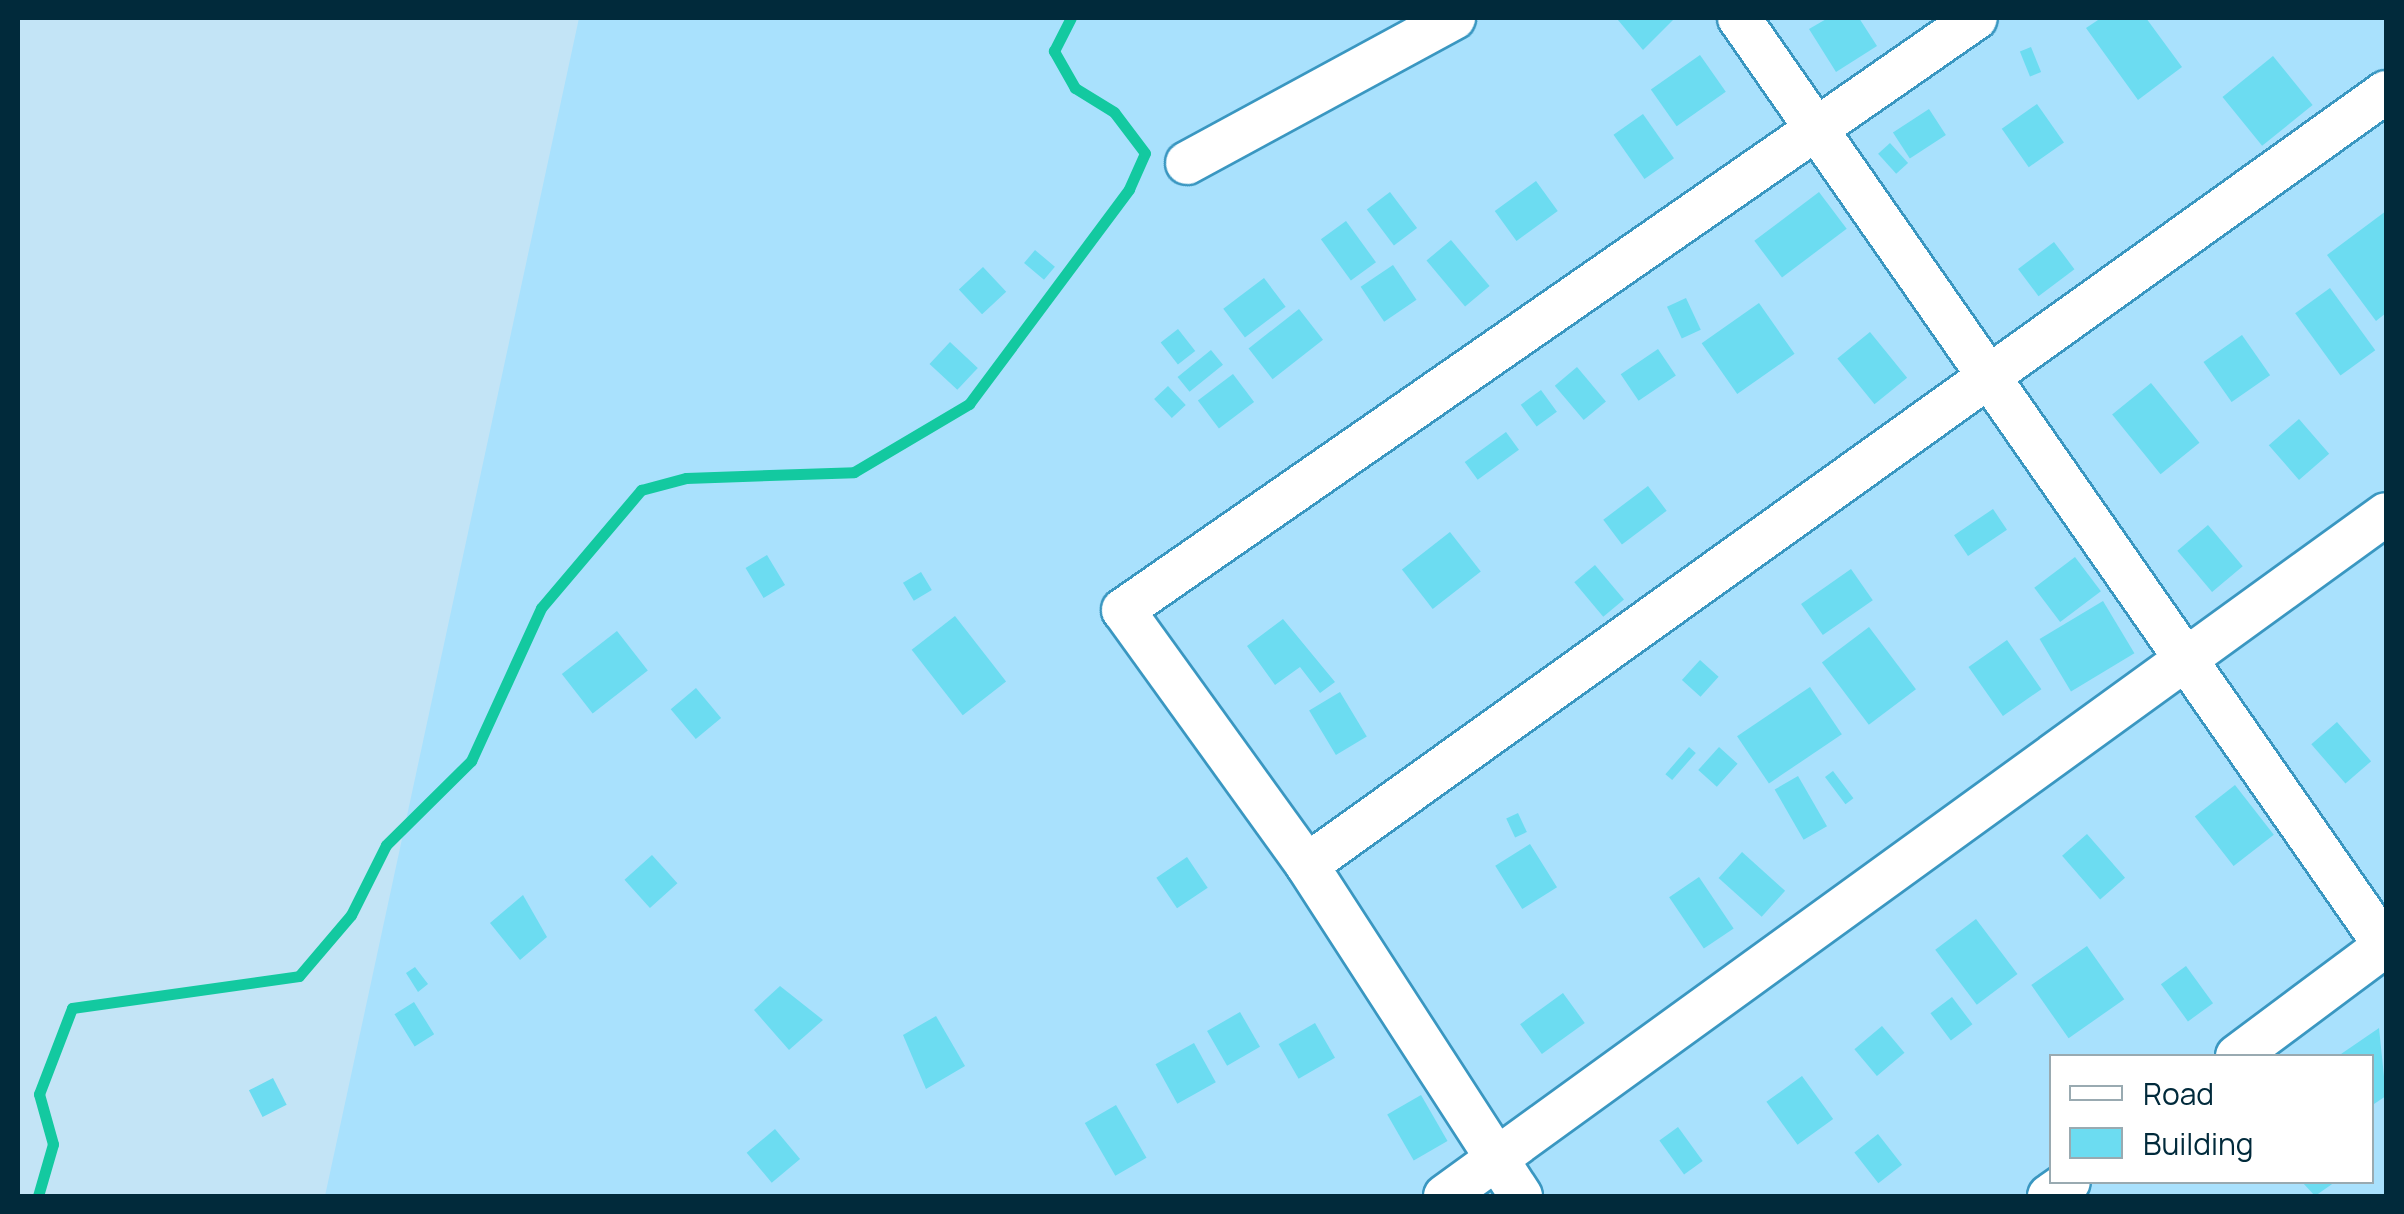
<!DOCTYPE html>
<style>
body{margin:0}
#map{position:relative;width:2404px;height:1214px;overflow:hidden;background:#c3e4f6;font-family:Manrope,sans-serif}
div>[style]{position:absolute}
.built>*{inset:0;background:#a9e1fd}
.stream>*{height:11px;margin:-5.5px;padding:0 5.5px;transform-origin:5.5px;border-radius:5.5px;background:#13c9a0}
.building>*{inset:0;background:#6cdcf1;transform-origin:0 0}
.roads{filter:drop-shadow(2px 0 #3a97c1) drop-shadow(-2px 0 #3a97c1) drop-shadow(0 2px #3a97c1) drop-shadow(0 -2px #3a97c1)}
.street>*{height:42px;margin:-21px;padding:0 21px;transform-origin:21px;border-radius:21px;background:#fff}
span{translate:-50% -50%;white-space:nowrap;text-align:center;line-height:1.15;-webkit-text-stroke:10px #fff;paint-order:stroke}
.frame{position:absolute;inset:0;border:20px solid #012a3b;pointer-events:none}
.legend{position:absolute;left:2049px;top:1054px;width:325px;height:130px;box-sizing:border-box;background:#fff;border:2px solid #99aab1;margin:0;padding:12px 18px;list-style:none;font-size:30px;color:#012a3b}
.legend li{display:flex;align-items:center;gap:20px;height:50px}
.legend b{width:50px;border:2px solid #99aab1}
</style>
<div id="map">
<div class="built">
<div style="clip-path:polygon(evenodd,579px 18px,2386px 18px,2386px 1196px,325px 1196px,579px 18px,2052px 1056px,2372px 1056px,2372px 1182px,2052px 1182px,2052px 1056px)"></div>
</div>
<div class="stream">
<div style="left:38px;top:1196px;width:54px;rotate:-73.9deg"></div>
<div style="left:53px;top:1144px;width:52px;rotate:-105.6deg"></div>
<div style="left:39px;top:1094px;width:92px;rotate:-69deg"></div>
<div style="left:72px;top:1008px;width:229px;rotate:-8deg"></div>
<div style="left:299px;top:976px;width:80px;rotate:-49.6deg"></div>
<div style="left:351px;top:915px;width:78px;rotate:-63.4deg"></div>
<div style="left:386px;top:845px;width:120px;rotate:-44.7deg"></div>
<div style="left:471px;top:761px;width:168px;rotate:-65.4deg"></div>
<div style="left:541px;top:608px;width:155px;rotate:-49.7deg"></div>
<div style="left:641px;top:490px;width:47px;rotate:-14.9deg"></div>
<div style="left:686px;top:478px;width:168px;rotate:-2deg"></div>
<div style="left:854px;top:472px;width:134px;rotate:-30.6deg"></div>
<div style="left:969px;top:404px;width:268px;rotate:-53.3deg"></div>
<div style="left:1129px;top:189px;width:39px;rotate:-66deg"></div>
<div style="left:1145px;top:153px;width:51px;rotate:-127.1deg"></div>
<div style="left:1114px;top:112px;width:46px;rotate:-148.4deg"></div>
<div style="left:1075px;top:88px;width:43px;rotate:-119.6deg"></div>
<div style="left:1054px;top:51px;width:37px;rotate:-63deg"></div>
</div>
<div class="building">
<div style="clip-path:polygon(1675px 18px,1643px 50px,1618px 20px,1621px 18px)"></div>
<div style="clip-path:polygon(1828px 18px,1859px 18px,1877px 46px,1836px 72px,1809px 29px)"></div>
<div style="clip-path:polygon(2101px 18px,2146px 18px,2182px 67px,2138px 100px,2086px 28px)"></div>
<div style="left:2031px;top:47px;width:27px;height:12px;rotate:68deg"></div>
<div style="left:1700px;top:55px;width:45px;height:60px;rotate:55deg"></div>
<div style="left:2273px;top:56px;width:63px;height:65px;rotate:51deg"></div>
<div style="left:2037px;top:104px;width:47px;height:43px;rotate:55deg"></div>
<div style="left:1929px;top:109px;width:31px;height:43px;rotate:57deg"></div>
<div style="left:1643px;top:114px;width:54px;height:36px;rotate:55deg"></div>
<div style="left:1890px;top:143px;width:27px;height:16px;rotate:48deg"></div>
<div style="left:1536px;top:181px;width:37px;height:51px;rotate:54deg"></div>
<div style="left:1390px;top:192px;width:45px;height:29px;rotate:53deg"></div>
<div style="left:1819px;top:192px;width:46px;height:81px;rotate:53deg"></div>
<div style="clip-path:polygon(2386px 211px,2386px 313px,2376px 321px,2327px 255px)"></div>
<div style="left:1346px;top:221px;width:51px;height:31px;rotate:54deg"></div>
<div style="left:1451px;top:240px;width:60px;height:32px;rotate:50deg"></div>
<div style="left:2054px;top:242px;width:34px;height:45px;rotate:53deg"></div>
<div style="left:1035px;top:250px;width:26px;height:17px;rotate:40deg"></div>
<div style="left:1393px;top:265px;width:42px;height:39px;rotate:56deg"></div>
<div style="left:983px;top:267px;width:34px;height:33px;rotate:47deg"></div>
<div style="left:1264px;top:278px;width:36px;height:51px;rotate:53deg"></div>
<div style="left:2330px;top:288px;width:77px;height:43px;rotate:54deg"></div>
<div style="left:1686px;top:298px;width:35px;height:21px;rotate:65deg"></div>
<div style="left:1759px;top:303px;width:62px;height:70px;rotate:55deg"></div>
<div style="left:1299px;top:309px;width:39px;height:64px;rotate:52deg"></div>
<div style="left:1178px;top:329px;width:28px;height:22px;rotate:52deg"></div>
<div style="left:1870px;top:332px;width:59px;height:42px;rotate:51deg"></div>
<div style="left:2242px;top:335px;width:49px;height:47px;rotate:55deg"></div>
<div style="left:950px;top:342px;width:38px;height:30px;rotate:43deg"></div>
<div style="left:1658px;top:349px;width:32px;height:45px;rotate:56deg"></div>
<div style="left:1211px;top:350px;width:19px;height:43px;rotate:51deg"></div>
<div style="left:1577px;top:367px;width:45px;height:29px;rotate:50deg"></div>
<div style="left:1233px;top:374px;width:35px;height:44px;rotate:53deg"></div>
<div style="left:2151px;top:383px;width:77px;height:50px;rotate:51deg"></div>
<div style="left:1168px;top:386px;width:26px;height:19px;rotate:47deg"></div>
<div style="left:1541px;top:390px;width:27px;height:25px;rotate:54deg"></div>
<div style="left:2299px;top:419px;width:46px;height:40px;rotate:49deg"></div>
<div style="left:1506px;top:432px;width:22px;height:51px;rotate:54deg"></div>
<div style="left:1648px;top:486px;width:31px;height:56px;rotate:53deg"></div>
<div style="left:1993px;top:509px;width:25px;height:47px;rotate:56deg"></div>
<div style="left:2208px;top:525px;width:54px;height:40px;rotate:50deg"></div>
<div style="left:1450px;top:532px;width:50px;height:61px;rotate:52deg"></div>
<div style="left:767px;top:555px;width:35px;height:25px;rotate:59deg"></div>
<div style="left:2075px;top:557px;width:43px;height:51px;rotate:53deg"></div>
<div style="left:1595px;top:565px;width:45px;height:27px;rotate:50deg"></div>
<div style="left:1851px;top:569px;width:38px;height:61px;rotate:55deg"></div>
<div style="left:921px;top:572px;width:21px;height:21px;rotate:59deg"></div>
<div style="left:2103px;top:601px;width:61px;height:74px;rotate:59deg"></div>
<div style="left:955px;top:616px;width:83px;height:55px;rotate:52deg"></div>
<div style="clip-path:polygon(1283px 619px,1335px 682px,1320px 693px,1300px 667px,1275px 685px,1247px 646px)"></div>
<div style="left:1869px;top:627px;width:78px;height:59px;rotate:53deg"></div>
<div style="left:617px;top:631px;width:50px;height:70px;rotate:52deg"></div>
<div style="left:2007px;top:640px;width:60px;height:47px;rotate:55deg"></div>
<div style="left:1700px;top:660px;width:25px;height:27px;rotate:42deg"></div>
<div style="left:1810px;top:687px;width:57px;height:88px;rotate:56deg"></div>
<div style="left:696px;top:688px;width:39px;height:33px;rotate:50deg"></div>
<div style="left:1340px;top:692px;width:52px;height:36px;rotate:59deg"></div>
<div style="left:2337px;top:722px;width:52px;height:34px;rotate:49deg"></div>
<div style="left:1689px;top:747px;width:9px;height:36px;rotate:41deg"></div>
<div style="left:1719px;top:747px;width:25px;height:31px;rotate:42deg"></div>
<div style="left:1833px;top:771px;width:34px;height:10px;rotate:53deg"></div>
<div style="left:1798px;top:776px;width:58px;height:27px;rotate:60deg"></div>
<div style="left:2235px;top:785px;width:63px;height:51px;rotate:52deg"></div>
<div style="left:1518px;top:813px;width:21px;height:13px;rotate:65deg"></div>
<div style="left:2087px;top:834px;width:58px;height:33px;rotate:49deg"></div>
<div style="left:1530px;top:844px;width:51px;height:41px;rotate:58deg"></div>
<div style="left:1742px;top:852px;width:58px;height:35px;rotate:42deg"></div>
<div style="left:652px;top:855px;width:38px;height:37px;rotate:48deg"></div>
<div style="left:1187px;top:857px;width:37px;height:37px;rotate:56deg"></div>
<div style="left:1699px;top:877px;width:62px;height:36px;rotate:56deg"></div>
<div style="clip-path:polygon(523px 895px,547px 937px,520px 960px,490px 923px)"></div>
<div style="left:1976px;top:919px;width:69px;height:51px;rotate:53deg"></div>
<div style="left:2087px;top:946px;width:65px;height:68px;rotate:55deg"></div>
<div style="left:2186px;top:966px;width:46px;height:31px;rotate:54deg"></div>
<div style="clip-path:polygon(415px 967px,428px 984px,418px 992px,406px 973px)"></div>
<div style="clip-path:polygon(780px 986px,823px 1020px,789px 1050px,754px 1010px)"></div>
<div style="left:1563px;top:993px;width:37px;height:53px;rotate:54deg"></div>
<div style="left:1952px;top:997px;width:34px;height:27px;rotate:53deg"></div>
<div style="left:414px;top:1002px;width:38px;height:23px;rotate:58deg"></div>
<div style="left:1240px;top:1012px;width:40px;height:38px;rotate:60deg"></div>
<div style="clip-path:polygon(936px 1016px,965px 1066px,926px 1089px,903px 1035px)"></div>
<div style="left:1315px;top:1023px;width:40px;height:42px;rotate:60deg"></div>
<div style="left:1882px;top:1026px;width:35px;height:36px;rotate:50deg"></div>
<div style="clip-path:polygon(2379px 1028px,2386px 1096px,2374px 1104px,2372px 1056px,2341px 1054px)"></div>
<div style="left:1194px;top:1043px;width:45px;height:44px;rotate:61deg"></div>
<div style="left:1802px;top:1076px;width:53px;height:44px;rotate:54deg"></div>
<div style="left:273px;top:1078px;width:30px;height:27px;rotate:63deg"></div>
<div style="left:1421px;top:1095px;width:53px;height:39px;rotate:60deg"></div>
<div style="left:1116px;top:1105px;width:61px;height:36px;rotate:60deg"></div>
<div style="left:1678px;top:1127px;width:42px;height:23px;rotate:54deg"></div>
<div style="left:775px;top:1129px;width:39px;height:37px;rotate:50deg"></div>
<div style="left:1878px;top:1134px;width:39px;height:30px;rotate:52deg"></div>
<div style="clip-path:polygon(2302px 1182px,2335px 1182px,2315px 1196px)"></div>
</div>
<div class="roads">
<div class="street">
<div style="left:1739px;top:18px;width:1132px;rotate:55.14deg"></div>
<div style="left:1187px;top:163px;width:304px;rotate:-28.5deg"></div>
<div style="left:1307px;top:865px;width:1327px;rotate:-35.62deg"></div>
<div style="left:2237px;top:1056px;width:186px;rotate:-36.7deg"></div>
<div style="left:1445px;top:1196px;width:1162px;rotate:-35.93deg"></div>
<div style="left:1521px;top:1196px;width:394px;rotate:-122.9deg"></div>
<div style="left:1307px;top:865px;width:314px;rotate:-125.8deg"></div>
<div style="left:1123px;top:610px;width:1038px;rotate:-34.76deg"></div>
<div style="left:2049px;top:1196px;width:24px;rotate:-35deg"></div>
</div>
</div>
<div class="frame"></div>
<ul class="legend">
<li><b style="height:12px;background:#fff"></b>Road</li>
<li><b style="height:28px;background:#6cdcf1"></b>Building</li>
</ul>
</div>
